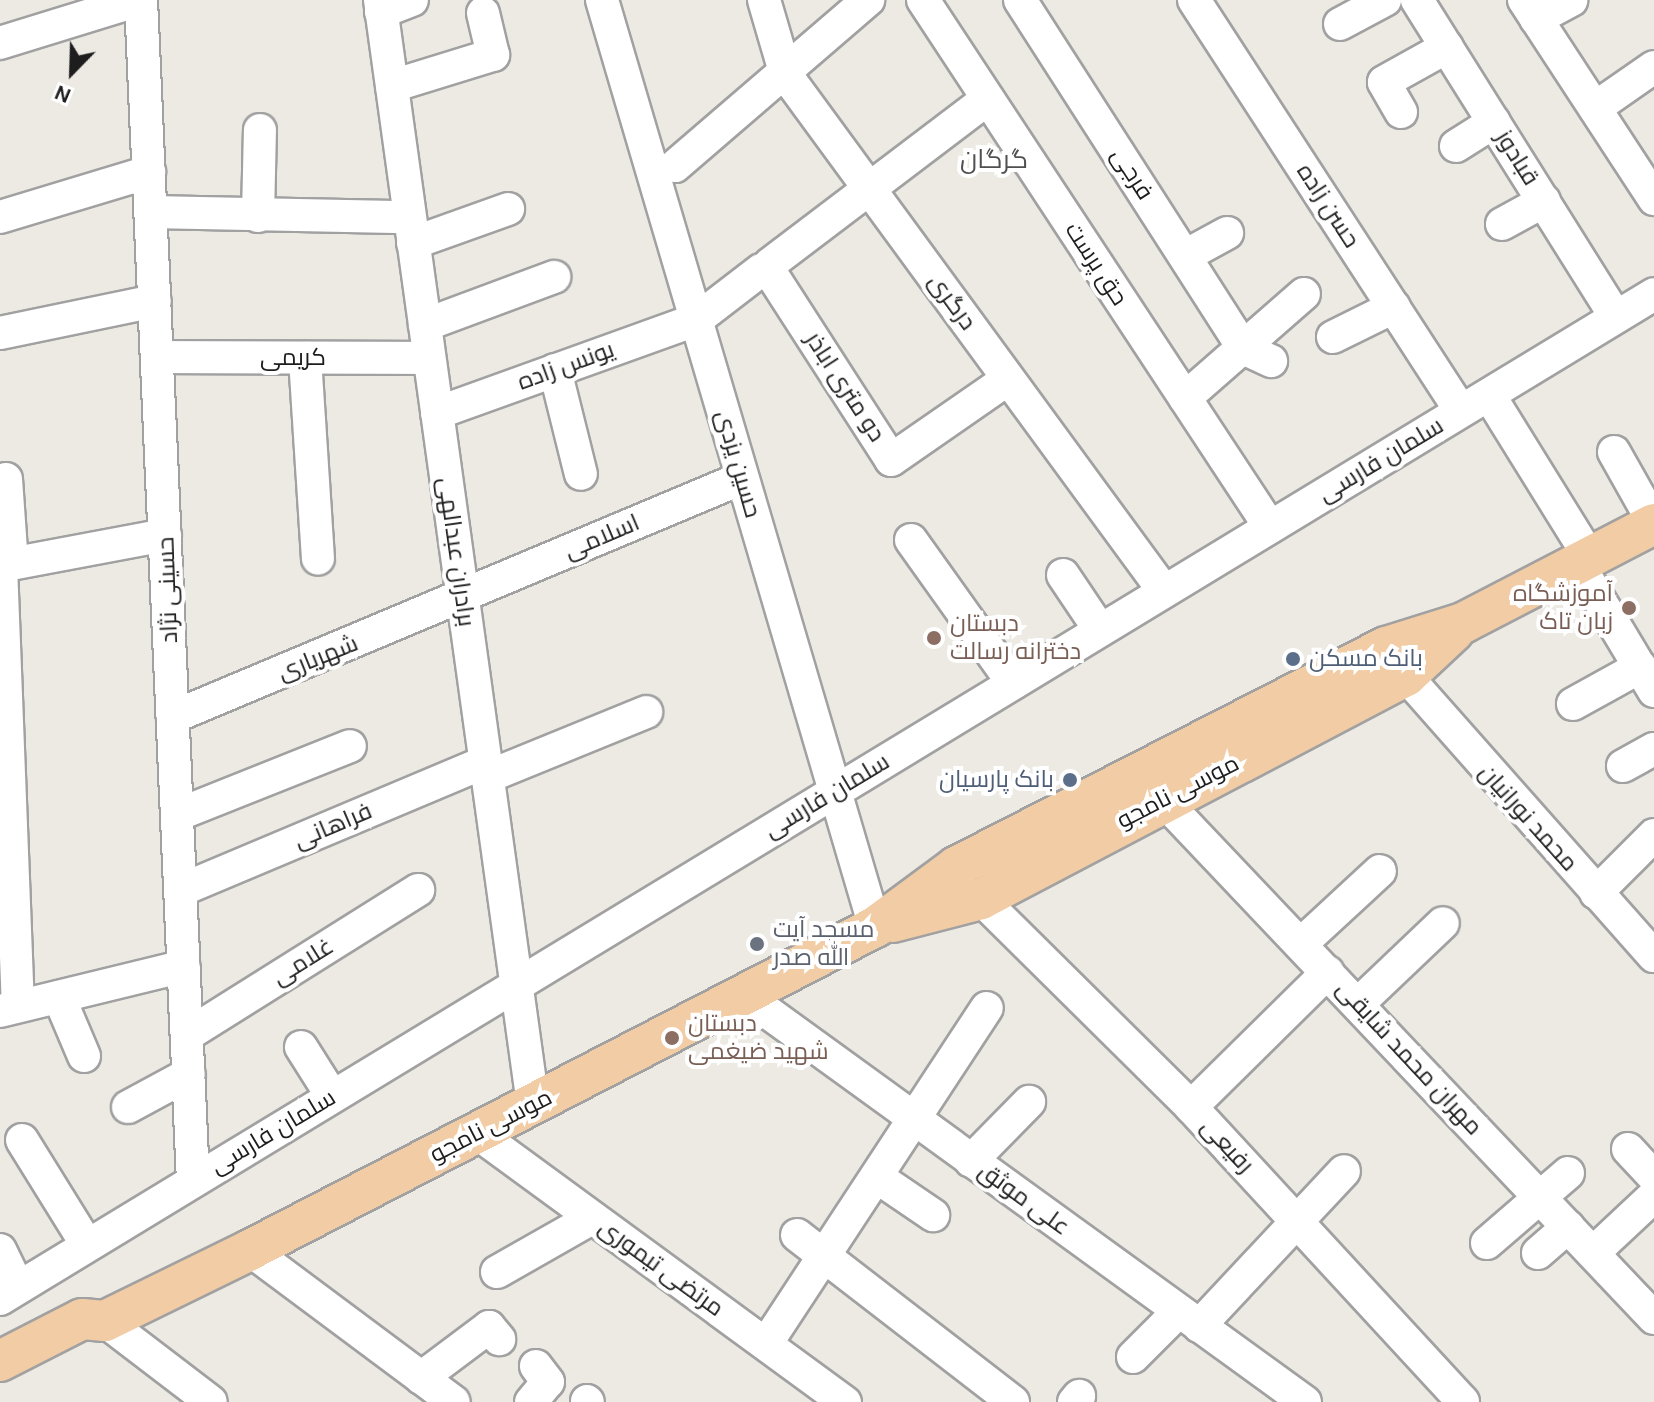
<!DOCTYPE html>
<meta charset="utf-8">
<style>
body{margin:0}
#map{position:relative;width:1654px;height:1402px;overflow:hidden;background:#edeae4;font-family:Karla,Cairo,sans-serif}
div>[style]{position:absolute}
.roads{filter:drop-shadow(2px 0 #a1a1a1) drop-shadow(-2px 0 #a1a1a1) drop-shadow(0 2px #a1a1a1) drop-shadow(0 -2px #a1a1a1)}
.minor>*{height:32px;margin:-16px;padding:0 16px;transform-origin:16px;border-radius:16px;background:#fff}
.major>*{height:40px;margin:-20px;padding:0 20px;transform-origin:20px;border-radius:20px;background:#f1cca5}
.dots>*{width:22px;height:22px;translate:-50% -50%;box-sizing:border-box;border:4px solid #fff;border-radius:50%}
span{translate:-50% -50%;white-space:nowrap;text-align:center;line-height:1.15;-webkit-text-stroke:8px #fff;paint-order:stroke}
.street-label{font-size:24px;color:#1d1d1d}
.education-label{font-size:24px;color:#785e54}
.right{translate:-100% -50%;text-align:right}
.left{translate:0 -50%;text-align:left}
.service-label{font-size:24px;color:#4e5e75}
.worship-label{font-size:24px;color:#5b616d}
.neighbourhood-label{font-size:26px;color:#505050}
.north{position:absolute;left:32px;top:32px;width:80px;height:80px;-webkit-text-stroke:6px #fff;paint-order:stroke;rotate:203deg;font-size:22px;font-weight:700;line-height:32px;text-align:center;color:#1d1d1d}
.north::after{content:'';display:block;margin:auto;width:28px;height:36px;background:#1d1d1d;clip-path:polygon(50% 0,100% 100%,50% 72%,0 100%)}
</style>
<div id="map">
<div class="roads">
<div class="minor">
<div style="left:141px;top:0;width:1181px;rotate:87.48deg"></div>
<div style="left:380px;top:0;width:1115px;rotate:82.11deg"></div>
<div style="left:602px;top:0;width:966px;rotate:73.59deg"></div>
<div style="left:764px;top:0;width:78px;rotate:73.7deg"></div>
<div style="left:786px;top:75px;width:640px;rotate:53.78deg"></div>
<div style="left:923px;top:0;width:631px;rotate:56.64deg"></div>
<div style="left:1020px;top:0;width:413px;rotate:57.3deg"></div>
<div style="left:1243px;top:348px;width:31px;rotate:25deg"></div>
<div style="left:1194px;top:0;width:490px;rotate:57deg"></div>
<div style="left:1417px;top:0;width:374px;rotate:57.9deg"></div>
<div style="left:1524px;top:0;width:238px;rotate:56.8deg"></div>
<div style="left:381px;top:12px;width:33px;rotate:-21deg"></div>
<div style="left:1536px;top:19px;width:40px;rotate:-28deg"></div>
<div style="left:1340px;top:24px;width:51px;rotate:-28.1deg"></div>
<div style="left:0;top:43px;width:145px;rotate:-17.2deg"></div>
<div style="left:392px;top:86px;width:106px;rotate:-17.1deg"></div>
<div style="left:493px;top:55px;width:43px;rotate:-103.4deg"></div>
<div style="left:1595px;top:108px;width:72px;rotate:-34.8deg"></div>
<div style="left:1401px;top:112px;width:34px;rotate:-120deg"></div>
<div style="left:1384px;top:82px;width:72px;rotate:-29.1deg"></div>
<div style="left:1456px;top:146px;width:45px;rotate:-32.3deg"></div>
<div style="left:675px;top:166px;width:255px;rotate:-40.7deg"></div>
<div style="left:151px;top:212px;width:244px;rotate:1.2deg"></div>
<div style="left:258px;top:216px;width:86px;rotate:-88.7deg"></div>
<div style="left:0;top:217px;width:156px;rotate:-16.8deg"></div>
<div style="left:1502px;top:224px;width:48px;rotate:-28.7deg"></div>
<div style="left:413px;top:243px;width:101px;rotate:-19.7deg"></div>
<div style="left:1185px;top:256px;width:48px;rotate:-28.7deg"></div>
<div style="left:770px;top:264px;width:273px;rotate:-37.2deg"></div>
<div style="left:772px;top:275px;width:220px;rotate:57.2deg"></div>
<div style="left:891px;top:460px;width:142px;rotate:-34.7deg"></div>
<div style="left:425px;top:325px;width:138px;rotate:-20.4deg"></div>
<div style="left:0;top:333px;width:158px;rotate:-11.7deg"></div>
<div style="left:1333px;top:337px;width:68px;rotate:-26.2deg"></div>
<div style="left:157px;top:357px;width:272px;rotate:0.2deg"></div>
<div style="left:305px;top:358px;width:201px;rotate:86.3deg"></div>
<div style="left:555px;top:370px;width:107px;rotate:76deg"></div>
<div style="left:1489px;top:395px;width:192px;rotate:58.2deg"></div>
<div style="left:1185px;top:398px;width:158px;rotate:-41.2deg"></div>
<div style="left:437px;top:413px;width:275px;rotate:-19.8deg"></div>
<div style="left:696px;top:320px;width:82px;rotate:-37.6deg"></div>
<div style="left:1614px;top:452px;width:81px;rotate:60.6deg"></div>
<div style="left:6px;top:479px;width:85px;rotate:86deg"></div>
<div style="left:911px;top:540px;width:176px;rotate:54.5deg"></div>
<div style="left:1578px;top:564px;width:148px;rotate:59.1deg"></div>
<div style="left:0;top:566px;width:168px;rotate:-10.6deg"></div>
<div style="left:1px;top:566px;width:440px;rotate:87.8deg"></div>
<div style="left:1063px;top:575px;width:66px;rotate:56.1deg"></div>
<div style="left:1406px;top:676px;width:374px;rotate:48.5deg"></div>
<div style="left:1573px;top:704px;width:77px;rotate:-28.9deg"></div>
<div style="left:173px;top:717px;width:617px;rotate:-22.78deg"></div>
<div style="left:1623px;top:766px;width:35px;rotate:-29deg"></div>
<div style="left:487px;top:777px;width:172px;rotate:-22.2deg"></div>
<div style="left:1162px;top:799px;width:715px;rotate:46.53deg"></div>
<div style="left:177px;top:815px;width:186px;rotate:-21.7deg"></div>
<div style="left:181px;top:890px;width:330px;rotate:-22.8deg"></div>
<div style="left:1596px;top:893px;width:82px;rotate:-45deg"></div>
<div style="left:981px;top:899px;width:296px;rotate:44.7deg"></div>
<div style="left:1191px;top:1107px;width:401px;rotate:47.3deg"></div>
<div style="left:1302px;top:943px;width:106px;rotate:-42.7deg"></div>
<div style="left:744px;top:995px;width:693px;rotate:35.96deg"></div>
<div style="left:59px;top:997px;width:64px;rotate:67deg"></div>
<div style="left:1358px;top:1004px;width:117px;rotate:-43.6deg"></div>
<div style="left:0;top:1011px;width:189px;rotate:-13.7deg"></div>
<div style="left:187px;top:1035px;width:273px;rotate:-32.1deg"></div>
<div style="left:301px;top:1047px;width:58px;rotate:57.7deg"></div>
<div style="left:128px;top:1107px;width:69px;rotate:-28.4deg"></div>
<div style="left:1191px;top:1107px;width:192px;rotate:-44.6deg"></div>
<div style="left:477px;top:1133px;width:456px;rotate:36.2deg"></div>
<div style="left:22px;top:1140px;width:123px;rotate:58.2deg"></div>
<div style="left:1628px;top:1149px;width:38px;rotate:47deg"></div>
<div style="left:971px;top:1161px;width:83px;rotate:-45.5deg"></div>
<div style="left:877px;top:1177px;width:68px;rotate:34.2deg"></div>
<div style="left:797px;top:1235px;width:273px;rotate:37.7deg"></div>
<div style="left:1487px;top:1243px;width:107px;rotate:-40.8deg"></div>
<div style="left:0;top:1250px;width:41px;rotate:64.1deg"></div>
<div style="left:250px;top:1250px;width:254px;rotate:36.7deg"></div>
<div style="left:1538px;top:1253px;width:40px;rotate:-41deg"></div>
<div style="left:1593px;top:1253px;width:83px;rotate:-43.1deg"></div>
<div style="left:497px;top:1272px;width:109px;rotate:-29.6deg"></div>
<div style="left:0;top:1299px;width:1935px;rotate:-31.28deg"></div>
<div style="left:105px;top:1321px;width:133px;rotate:37.4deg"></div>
<div style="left:1199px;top:1326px;width:212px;rotate:-46.9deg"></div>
<div style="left:766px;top:1344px;width:402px;rotate:-56.7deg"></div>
<div style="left:1133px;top:1357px;width:65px;rotate:-45deg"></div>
<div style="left:421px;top:1378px;width:85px;rotate:-36.9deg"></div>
<div style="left:489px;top:1327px;width:16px;rotate:50deg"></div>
<div style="left:587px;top:1401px;width:1px;rotate:45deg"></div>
<div style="left:531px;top:1402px;width:26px;rotate:-50deg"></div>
<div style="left:548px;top:1382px;width:20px;rotate:-127deg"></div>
<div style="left:1074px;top:1402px;width:8px;rotate:-50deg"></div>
</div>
<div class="major">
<div style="left:893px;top:922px;width:91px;rotate:-14.6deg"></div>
<div style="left:981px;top:899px;width:480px;rotate:-27.7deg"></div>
<div style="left:1406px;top:676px;width:66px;rotate:-43.2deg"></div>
<div style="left:0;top:1361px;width:92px;rotate:-27.1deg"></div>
<div style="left:82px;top:1319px;width:23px;rotate:5deg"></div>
<div style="left:105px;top:1321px;width:161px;rotate:-26.1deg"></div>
<div style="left:250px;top:1250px;width:704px;rotate:-27.33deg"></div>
<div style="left:875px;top:927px;width:101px;rotate:-36.5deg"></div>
<div style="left:956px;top:867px;width:483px;rotate:-27.1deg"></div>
<div style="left:1386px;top:647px;width:81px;rotate:-17.3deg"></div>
<div style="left:1463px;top:623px;width:215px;rotate:-27.4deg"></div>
</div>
</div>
<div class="dots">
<div style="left:1629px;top:608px;background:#8d6e63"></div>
<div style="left:934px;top:638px;background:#8d6e63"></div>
<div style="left:1293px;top:659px;background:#5c6f8a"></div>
<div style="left:1070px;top:780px;background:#5c6f8a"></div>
<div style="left:757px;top:944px;background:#6b7280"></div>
<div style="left:672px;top:1038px;background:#8d6e63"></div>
</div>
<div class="street-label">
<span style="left:1517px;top:158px;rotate:58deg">قبادوز</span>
<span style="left:1132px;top:174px;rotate:57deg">فرجی</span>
<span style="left:1328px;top:206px;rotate:57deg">حسن زاده</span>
<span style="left:1096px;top:264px;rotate:57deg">حق پرست</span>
<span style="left:952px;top:302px;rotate:54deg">درگری</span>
<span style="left:293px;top:358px">کریمی</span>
<span style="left:566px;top:366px;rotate:-20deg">یونس زاده</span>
<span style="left:845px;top:387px;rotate:57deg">دو متری اباذر</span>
<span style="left:1381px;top:460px;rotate:-31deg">سلمان فارسی</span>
<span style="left:738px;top:464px;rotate:74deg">حسین یزدی</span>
<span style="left:602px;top:537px;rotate:-23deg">اسلامی</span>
<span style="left:456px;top:552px;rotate:82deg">برادران عبدالهی</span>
<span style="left:168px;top:590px;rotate:-92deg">حسینی نژاد</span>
<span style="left:318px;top:658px;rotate:-22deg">شهریاری</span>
<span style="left:1178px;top:792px;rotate:-27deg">موسی نامجو</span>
<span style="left:827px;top:796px;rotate:-31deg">سلمان فارسی</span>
<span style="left:1528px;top:818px;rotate:48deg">محمد نورانیان</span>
<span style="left:333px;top:826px;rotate:-23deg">فراهانی</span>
<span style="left:303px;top:962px;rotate:-32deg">غلامی</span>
<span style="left:1409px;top:1058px;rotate:47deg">مهران محمد شایقی</span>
<span style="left:491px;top:1126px;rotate:-27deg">موسی نامجو</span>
<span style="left:273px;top:1132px;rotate:-31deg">سلمان فارسی</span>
<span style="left:1227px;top:1146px;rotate:47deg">رفیعی</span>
<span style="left:1024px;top:1199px;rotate:36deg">علی موثق</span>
<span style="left:661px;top:1268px;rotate:36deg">مرتضی تیموری</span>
</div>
<div class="education-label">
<span class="right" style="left:1613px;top:608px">آموزشگاه<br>زبان تاک</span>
<span class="left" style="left:950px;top:638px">دبستان<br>دخترانه رسالت</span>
<span class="left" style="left:688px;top:1038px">دبستان<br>شهید ضیغمی</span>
</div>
<div class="service-label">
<span class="left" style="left:1309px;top:659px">بانک مسکن</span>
<span class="right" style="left:1054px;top:780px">بانک پارسیان</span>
</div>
<div class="worship-label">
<span class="left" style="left:773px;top:944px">مسجد آیت<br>الله صدر</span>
</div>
<div class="neighbourhood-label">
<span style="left:994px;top:160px">گرگان</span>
</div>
<div class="north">N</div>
</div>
